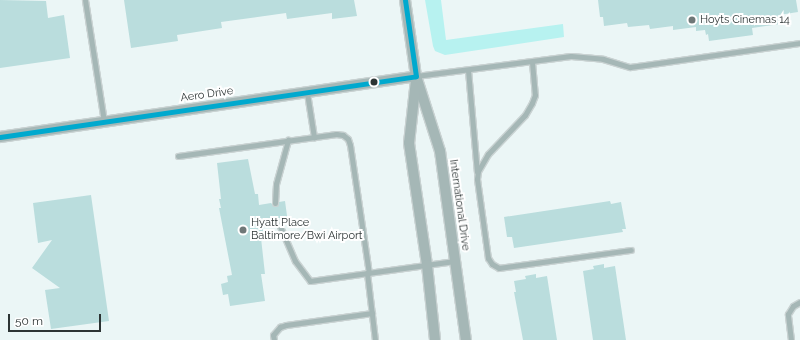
<!DOCTYPE html>
<style>
body{margin:0}
#map{position:relative;width:800px;height:340px;overflow:hidden;background:#ebf6f6;font-family:Raleway,sans-serif}
div>[style]{position:absolute}
.green>*{inset:0;background:#b7f2f0}
.building>*{inset:0;background:#badddd}
.roads{filter:drop-shadow(1px 0 #c9d2d2) drop-shadow(-1px 0 #c9d2d2) drop-shadow(0 1px #c9d2d2) drop-shadow(0 -1px #c9d2d2)}
.service>*{height:5px;margin:-2.5px;padding:0 2.5px;transform-origin:2.5px;border-radius:2.5px;background:#a5b7b6}
.minor>*{height:10px;margin:-5px;padding:0 5px;transform-origin:5px;border-radius:5px;background:#a5b7b6}
.bus-1>*{height:5px;margin:-2.5px;padding:0 2.5px;transform-origin:2.5px;border-radius:2.5px;background:#00a9ce}
.dots>*{width:11px;height:11px;translate:-50% -50%;box-sizing:border-box;border:2px solid #fff;border-radius:50%}
span{translate:-50% -50%;white-space:nowrap;text-align:center;line-height:1.15;-webkit-text-stroke:4px #fff;paint-order:stroke}
.poi-label{font-size:11px;color:#2c3434}
.left{translate:0 -50%;text-align:left}
.street-label{font-size:11px;color:#2c3434}
.scale{position:absolute;left:8px;top:314px;width:93px;height:18px;box-sizing:border-box;border:2px solid #2c3434;border-top:0;padding-left:5px;font-size:12px;line-height:14px;white-space:nowrap;color:#2c3434;-webkit-text-stroke:3px #fff;paint-order:stroke}
</style>
<div id="map">
<div class="green">
<div style="clip-path:polygon(425px 0,441px 0,446px 40px,563px 24px,564px 37px,445px 55px,435px 51px,433px 46px)"></div>
</div>
<div class="building">
<div style="clip-path:polygon(0 0,46px 1px,48px 18px,64px 15px,70px 58px,0 68px)"></div>
<div style="clip-path:polygon(124px 0,354px 0,357px 16px,332px 19px,332px 13px,287px 19px,286px 13px,221px 22px,222px 28px,177px 35px,178px 41px,131px 48px)"></div>
<div style="clip-path:polygon(598px 0,796px 0,798px 12px,779px 15px,781px 24px,752px 28px,753px 35px,709px 41px,708px 34px,706px 35px,705px 30px,696px 31px,696px 27px,673px 30px,673px 26px,650px 29px,649px 25px,628px 27px,627px 23px,604px 26px,603px 17px,600px 17px)"></div>
<div style="clip-path:polygon(248px 159px,255px 194px,258px 194px,259px 205px,271px 203px,275px 207px,279px 202px,285px 201px,288px 223px,283px 224px,279px 220px,276px 221px,275px 225px,263px 227px,264px 238px,261px 238px,265px 274px,261px 274px,265px 301px,230px 306px,228px 294px,223px 295px,221px 284px,228px 282px,227px 276px,232px 275px,219px 208px,221px 208px,219px 199px,221px 199px,217px 163px)"></div>
<div style="clip-path:polygon(91px 195px,109px 321px,51px 329px,45px 290px,60px 288px,32px 268px,52px 240px,38px 243px,33px 203px)"></div>
<div style="clip-path:polygon(610px 201px,611px 204px,621px 202px,626px 229px,622px 229px,623px 232px,514px 248px,512px 237px,507px 237px,504px 217px)"></div>
<div style="clip-path:polygon(604px 264px,604px 268px,615px 266px,626px 340px,593px 340px,583px 271px,594px 269px,593px 266px)"></div>
<div style="clip-path:polygon(536px 274px,536px 278px,547px 276px,557px 340px,523px 340px,514px 292px,516px 292px,514px 281px,526px 279px,525px 276px)"></div>
</div>
<div class="roads">
<div class="service">
<div style="left:85px;top:0;width:123px;rotate:81.1deg"></div>
<div style="left:532px;top:62px;width:33px;rotate:85deg"></div>
<div style="left:535px;top:95px;width:9px;rotate:111deg"></div>
<div style="left:532px;top:103px;width:14px;rotate:120deg"></div>
<div style="left:525px;top:115px;width:54px;rotate:133.5deg"></div>
<div style="left:488px;top:154px;width:20px;rotate:120deg"></div>
<div style="left:478px;top:171px;width:8px;rotate:97deg"></div>
<div style="left:477px;top:179px;width:80px;rotate:82.1deg"></div>
<div style="left:488px;top:258px;width:7px;rotate:56deg"></div>
<div style="left:492px;top:264px;width:8px;rotate:30deg"></div>
<div style="left:499px;top:268px;width:133px;rotate:-7.8deg"></div>
<div style="left:468px;top:70px;width:102px;rotate:85deg"></div>
<div style="left:416px;top:76px;width:156px;rotate:-7.4deg"></div>
<div style="left:571px;top:56px;width:32px;rotate:5deg"></div>
<div style="left:603px;top:59px;width:28px;rotate:17deg"></div>
<div style="left:630px;top:67px;width:15px;rotate:-8deg"></div>
<div style="left:645px;top:65px;width:157px;rotate:-8.1deg"></div>
<div style="left:307px;top:93px;width:45px;rotate:81deg"></div>
<div style="left:178px;top:156px;width:160px;rotate:-7.9deg"></div>
<div style="left:336px;top:134px;width:7px;rotate:8deg"></div>
<div style="left:343px;top:135px;width:6px;rotate:39deg"></div>
<div style="left:348px;top:139px;width:6px;rotate:72deg"></div>
<div style="left:350px;top:145px;width:129px;rotate:81.6deg"></div>
<div style="left:275px;top:203px;width:19px;rotate:-87deg"></div>
<div style="left:276px;top:184px;width:46px;rotate:-74.7deg"></div>
<div style="left:279px;top:224px;width:40px;rotate:66.6deg"></div>
<div style="left:295px;top:261px;width:25px;rotate:53deg"></div>
<div style="left:310px;top:281px;width:146px;rotate:-7.9deg"></div>
<div style="left:367px;top:273px;width:67px;rotate:83.2deg"></div>
<div style="left:274px;top:340px;width:5px;rotate:-101deg"></div>
<div style="left:273px;top:335px;width:11px;rotate:-49deg"></div>
<div style="left:280px;top:327px;width:6px;rotate:-18deg"></div>
<div style="left:286px;top:325px;width:87px;rotate:-7.9deg"></div>
<div style="left:791px;top:340px;width:26px;rotate:-97deg"></div>
<div style="left:788px;top:314px;width:9px;rotate:-58deg"></div>
<div style="left:793px;top:306px;width:8px;rotate:-30deg"></div>
</div>
<div class="minor">
<div style="left:405px;top:0;width:77px;rotate:81.8deg"></div>
<div style="left:416px;top:76px;width:79px;rotate:72.3deg"></div>
<div style="left:440px;top:151px;width:191px;rotate:82.2deg"></div>
<div style="left:416px;top:80px;width:63px;rotate:96.3deg"></div>
<div style="left:409px;top:143px;width:123px;rotate:81.6deg"></div>
<div style="left:427px;top:265px;width:75px;rotate:83.9deg"></div>
<div style="left:0;top:137px;width:420px;rotate:-8.3deg"></div>
</div>
</div>
<div class="bus-1">
<div style="left:405px;top:0;width:77px;rotate:81.8deg"></div>
<div style="left:0;top:137px;width:420px;rotate:-8.3deg"></div>
</div>
<div class="dots">
<div style="left:692px;top:20px;background:#6f7878"></div>
<div style="left:374px;top:82px;background:#2c3434"></div>
<div style="left:243px;top:230px;background:#6f7878"></div>
</div>
<div class="poi-label">
<span class="left" style="left:700px;top:20px">Hoyts Cinemas 14</span>
<span class="left" style="left:251px;top:230px">Hyatt Place<br>Baltimore/Bwi Airport</span>
</div>
<div class="street-label">
<span style="left:207px;top:95px;rotate:-8deg">Aero Drive</span>
<span style="left:459px;top:205px;rotate:82deg">International Drive</span>
</div>
<div class="scale">50 m</div>
</div>
